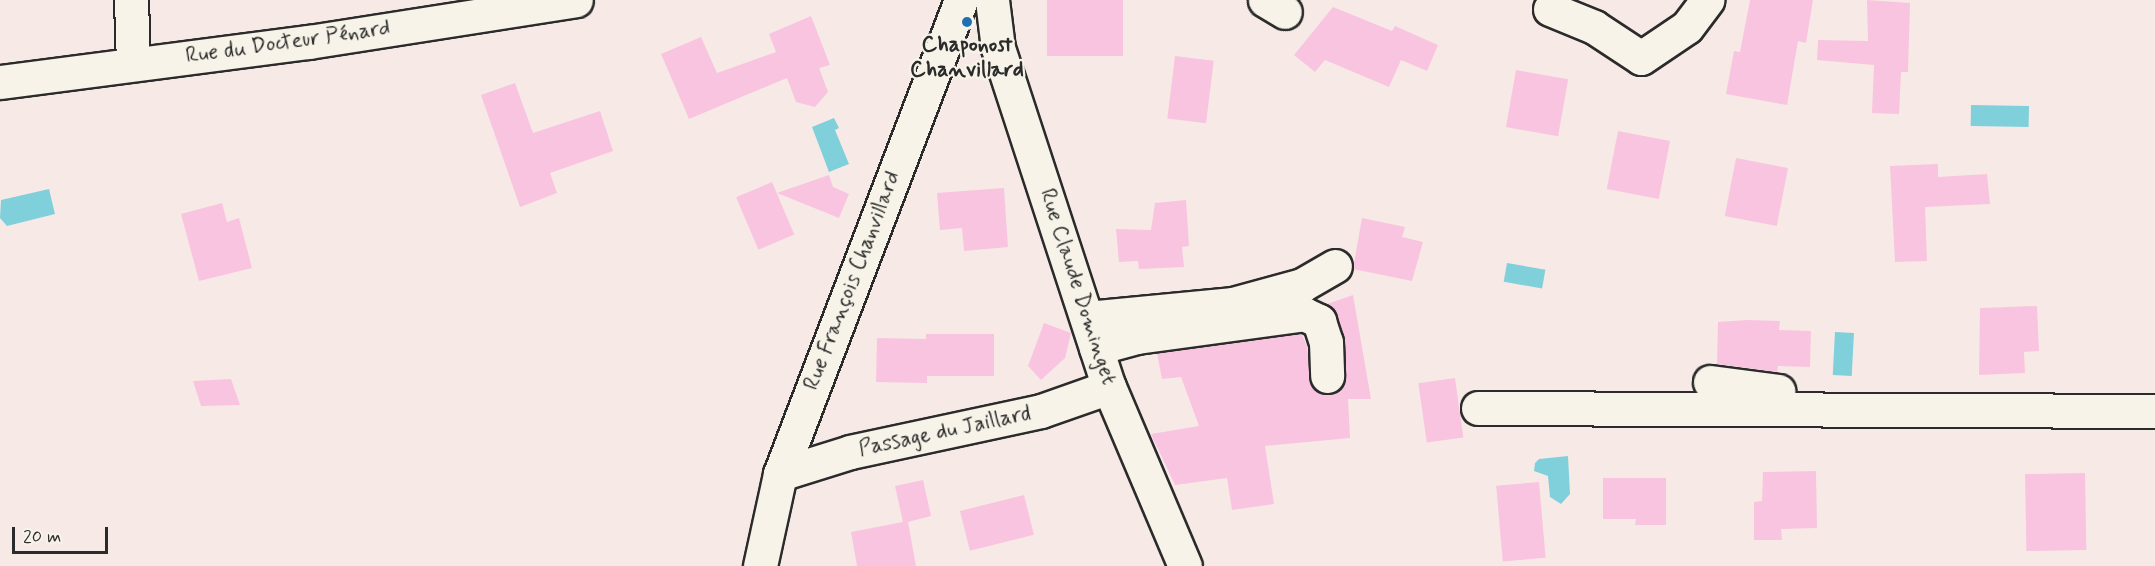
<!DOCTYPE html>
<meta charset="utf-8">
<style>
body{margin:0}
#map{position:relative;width:2155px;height:566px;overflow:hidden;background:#f7eae6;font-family:Mynerve,sans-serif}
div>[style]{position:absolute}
.water>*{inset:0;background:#80d0db;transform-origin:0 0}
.building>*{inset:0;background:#f9c4df;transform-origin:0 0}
.roads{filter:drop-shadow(2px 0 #2b2b2b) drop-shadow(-2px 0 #2b2b2b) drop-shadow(0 2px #2b2b2b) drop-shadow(0 -2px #2b2b2b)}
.minor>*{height:33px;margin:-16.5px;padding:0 16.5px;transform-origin:16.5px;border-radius:16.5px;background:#f7f3e8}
.dots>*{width:16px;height:16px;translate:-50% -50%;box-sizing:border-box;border:3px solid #f7f3e8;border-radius:50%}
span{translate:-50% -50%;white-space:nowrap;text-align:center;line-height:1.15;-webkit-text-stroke:4.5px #f7f3e8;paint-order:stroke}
.street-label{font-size:22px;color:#2b2b2b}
.poi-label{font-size:22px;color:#2b2b2b;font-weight:700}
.scale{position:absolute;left:12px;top:527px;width:96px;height:27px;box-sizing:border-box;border:3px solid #2b2b2b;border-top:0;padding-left:8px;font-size:18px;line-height:21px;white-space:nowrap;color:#2b2b2b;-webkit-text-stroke:4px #f7f3e8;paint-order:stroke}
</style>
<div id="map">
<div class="water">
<div style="left:1971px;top:105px;width:58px;height:21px;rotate:1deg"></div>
<div style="clip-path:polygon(834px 118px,839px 128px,835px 130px,849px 164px,829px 172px,812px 127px)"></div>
<div style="clip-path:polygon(49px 189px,55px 214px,7px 226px,0 218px,1px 200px)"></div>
<div style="left:1507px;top:263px;width:39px;height:19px;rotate:10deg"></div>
<div style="left:1835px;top:332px;width:19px;height:43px;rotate:3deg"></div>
<div style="clip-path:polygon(1568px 456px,1570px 494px,1561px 504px,1550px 497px,1548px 476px,1534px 471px,1535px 463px,1539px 459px)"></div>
</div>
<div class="building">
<div style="left:1047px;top:0;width:76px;height:56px"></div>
<div style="clip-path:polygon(1750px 0,1813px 0,1806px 43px,1798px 41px,1787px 105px,1726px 94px,1734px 51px,1740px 52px)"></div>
<div style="clip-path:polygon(1867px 0,1910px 3px,1908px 72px,1901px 72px,1899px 114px,1872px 113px,1874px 65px,1817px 60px,1818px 40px,1868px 41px)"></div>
<div style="clip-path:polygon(1333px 7px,1392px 31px,1395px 26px,1438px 45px,1427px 71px,1401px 60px,1389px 87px,1325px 60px,1315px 72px,1294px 55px)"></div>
<div style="clip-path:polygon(811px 16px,830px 65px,819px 68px,828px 92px,815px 107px,796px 102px,787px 78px,689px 119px,661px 54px,701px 37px,717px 73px,776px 52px,769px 34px)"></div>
<div style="left:1175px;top:56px;width:39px;height:63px;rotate:7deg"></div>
<div style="left:1516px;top:70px;width:53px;height:58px;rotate:10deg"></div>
<div style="clip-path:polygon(515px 83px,533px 133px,600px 111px,613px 151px,550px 173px,557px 193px,520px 207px,481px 95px)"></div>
<div style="left:1618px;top:131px;width:53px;height:59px;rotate:11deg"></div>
<div style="left:1736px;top:158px;width:53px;height:59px;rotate:11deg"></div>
<div style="clip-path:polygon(1938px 164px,1938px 177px,1987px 174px,1990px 204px,1925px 207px,1927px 261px,1895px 262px,1890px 166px)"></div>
<div style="clip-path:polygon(829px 175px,833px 187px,849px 194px,839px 218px,777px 193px)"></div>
<div style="left:772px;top:182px;width:57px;height:39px;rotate:67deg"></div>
<div style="clip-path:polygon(1004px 188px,1008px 247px,964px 251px,962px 228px,940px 230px,937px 193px)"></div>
<div style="clip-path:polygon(1186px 200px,1189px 246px,1182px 247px,1184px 267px,1139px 269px,1138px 261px,1119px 262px,1116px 229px,1151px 230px,1155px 203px)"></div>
<div style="clip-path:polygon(222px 203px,227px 222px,239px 218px,252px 268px,199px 281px,181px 214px)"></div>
<div style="clip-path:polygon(1362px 218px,1405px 227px,1402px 237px,1423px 242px,1412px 281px,1353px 269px)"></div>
<div style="clip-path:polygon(1353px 295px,1371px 399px,1348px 399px,1350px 438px,1265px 446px,1274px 504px,1232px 510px,1227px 478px,1175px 485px,1151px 434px,1199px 426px,1181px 377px,1162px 379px,1157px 353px,1301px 333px,1307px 345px,1311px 385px,1328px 395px,1343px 385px,1346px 375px,1344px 336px,1337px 315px,1327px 304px)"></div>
<div style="clip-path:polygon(2037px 306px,2039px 351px,2024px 352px,2025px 373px,1979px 375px,1980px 308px)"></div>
<div style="clip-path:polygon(1747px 320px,1780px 321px,1779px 330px,1811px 331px,1810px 367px,1778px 366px,1777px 372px,1717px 364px,1718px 322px)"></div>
<div style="clip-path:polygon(1044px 323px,1071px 333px,1065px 358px,1041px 380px,1028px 366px)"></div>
<div style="clip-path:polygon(926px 334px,994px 334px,994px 376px,927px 376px,927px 383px,876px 382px,877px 338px,926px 339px)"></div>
<div style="left:1455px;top:378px;width:60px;height:37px;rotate:82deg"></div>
<div style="clip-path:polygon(231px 379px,240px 405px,201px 406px,193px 381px)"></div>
<div style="clip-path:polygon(1816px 471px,1817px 528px,1781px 529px,1782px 540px,1754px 540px,1754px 502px,1762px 501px,1763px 472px)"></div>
<div style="left:2085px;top:473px;width:77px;height:60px;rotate:89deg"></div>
<div style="clip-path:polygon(1603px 478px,1666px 478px,1666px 525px,1635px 525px,1636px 519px,1603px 519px)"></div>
<div style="clip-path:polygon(923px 480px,931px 516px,908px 522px,916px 566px,857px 566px,851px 532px,903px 522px,895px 486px)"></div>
<div style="left:1539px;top:482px;width:76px;height:43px;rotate:85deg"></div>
<div style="left:1024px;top:495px;width:41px;height:66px;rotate:76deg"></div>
</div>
<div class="roads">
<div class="minor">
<div style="left:131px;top:0;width:64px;rotate:88.2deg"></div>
<div style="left:992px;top:0;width:48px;rotate:82.9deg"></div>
<div style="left:998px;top:48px;width:357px;rotate:71.9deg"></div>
<div style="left:1109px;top:387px;width:194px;rotate:67deg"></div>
<div style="left:1265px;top:0;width:23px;rotate:31deg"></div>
<div style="left:1550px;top:9px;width:48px;rotate:22.2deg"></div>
<div style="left:1594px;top:27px;width:56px;rotate:33.4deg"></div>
<div style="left:1641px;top:58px;width:55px;rotate:-34deg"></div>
<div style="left:1687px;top:27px;width:34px;rotate:-53deg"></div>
<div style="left:0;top:82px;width:312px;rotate:-7.4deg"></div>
<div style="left:309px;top:42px;width:270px;rotate:-8.9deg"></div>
<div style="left:1087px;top:318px;width:147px;rotate:-5.5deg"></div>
<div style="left:1233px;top:304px;width:72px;rotate:-15.4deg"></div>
<div style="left:1302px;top:285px;width:38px;rotate:-30deg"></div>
<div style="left:1096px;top:348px;width:42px;rotate:-15deg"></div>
<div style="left:1137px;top:337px;width:169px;rotate:-7.8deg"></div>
<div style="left:1304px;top:314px;width:17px;rotate:25deg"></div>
<div style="left:1319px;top:321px;width:22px;rotate:72deg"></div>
<div style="left:1326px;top:342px;width:34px;rotate:88deg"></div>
<div style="left:1710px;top:382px;width:69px;rotate:7.5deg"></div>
<div style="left:1478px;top:408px;width:677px;rotate:0.25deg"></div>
<div style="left:780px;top:474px;width:73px;rotate:-17.4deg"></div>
<div style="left:850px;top:452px;width:195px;rotate:-12.1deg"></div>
<div style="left:1041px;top:411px;width:72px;rotate:-19.4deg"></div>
<div style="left:760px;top:566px;width:94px;rotate:-77.7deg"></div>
<div style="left:780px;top:474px;width:507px;rotate:-69.1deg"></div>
</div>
</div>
<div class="dots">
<div style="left:967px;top:22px;background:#1f6fb2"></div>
</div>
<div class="street-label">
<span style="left:288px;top:43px;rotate:-8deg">Rue du Docteur Pénard</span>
<span style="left:853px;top:281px;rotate:-69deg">Rue François Chanvillard</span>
<span style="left:1077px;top:287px;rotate:72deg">Rue Claude Dominget</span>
<span style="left:945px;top:432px;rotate:-12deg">Passage du Jaillard</span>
</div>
<div class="poi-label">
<span style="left:967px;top:58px">Chaponost<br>Chanvillard</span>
</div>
<div class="scale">20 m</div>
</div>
